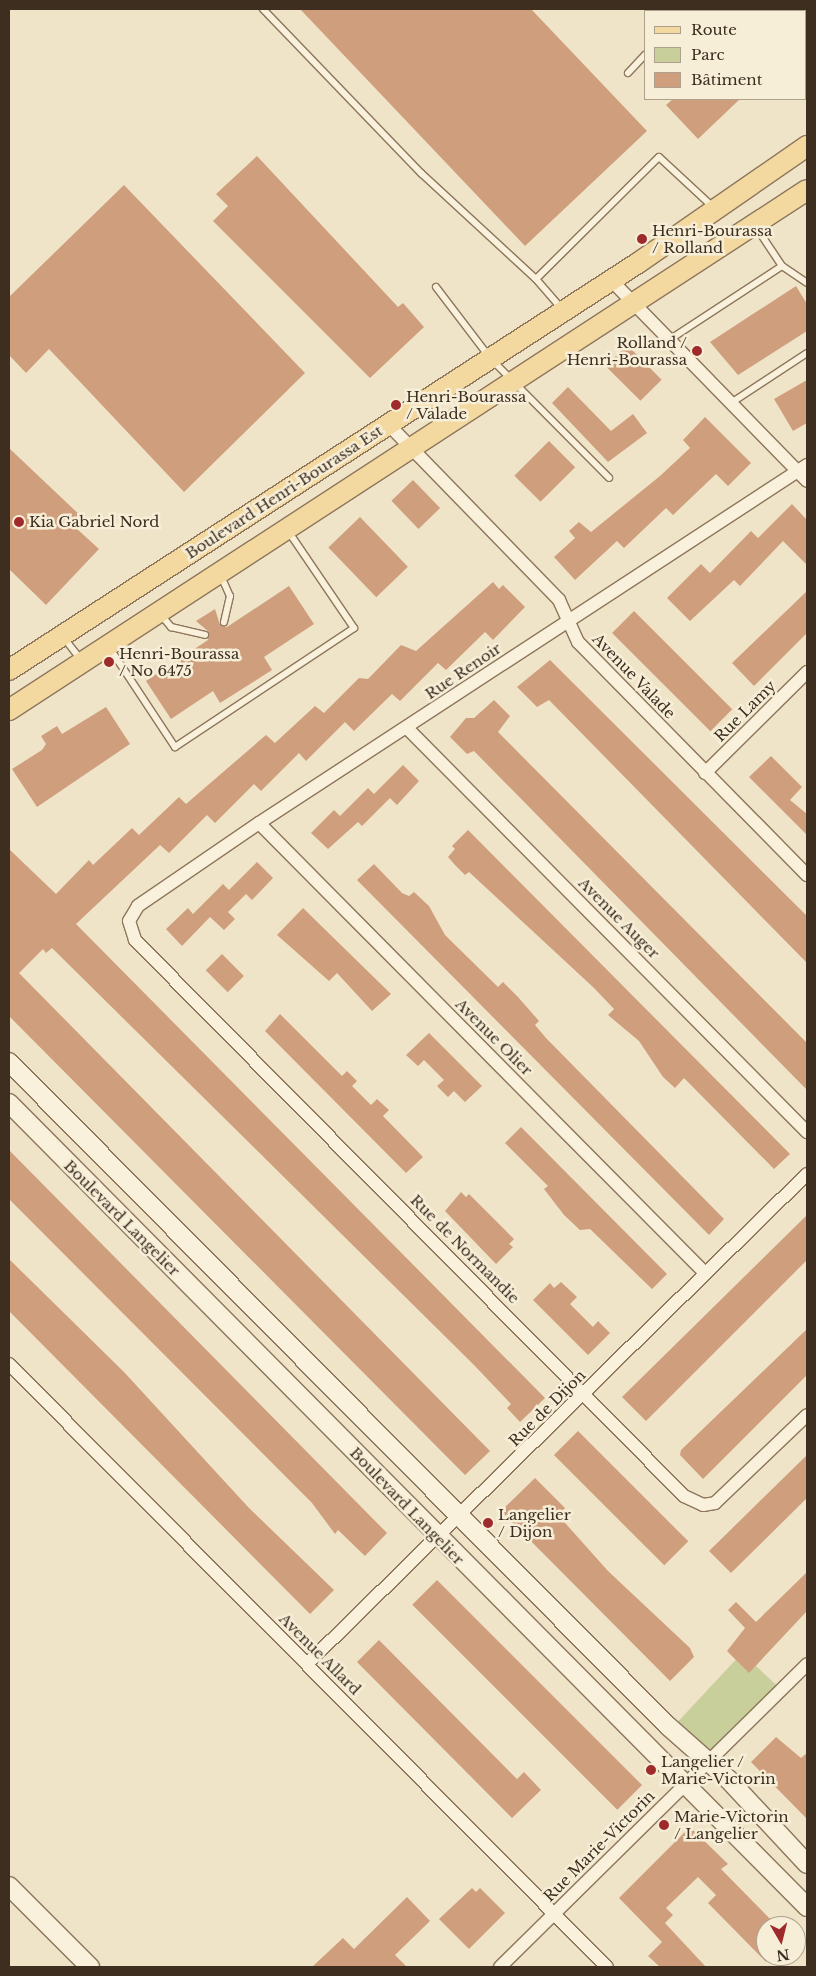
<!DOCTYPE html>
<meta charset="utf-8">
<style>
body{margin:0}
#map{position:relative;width:816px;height:1976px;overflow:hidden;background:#f0e4c8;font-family:"Libre Baskerville",serif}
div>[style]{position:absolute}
.green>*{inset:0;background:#c9cf9b;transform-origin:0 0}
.building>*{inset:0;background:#cf9f7d;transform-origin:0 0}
.roads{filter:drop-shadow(1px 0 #8d765c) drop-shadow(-1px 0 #8d765c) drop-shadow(0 1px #8d765c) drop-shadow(0 -1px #8d765c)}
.lane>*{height:6px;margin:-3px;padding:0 3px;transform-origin:3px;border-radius:3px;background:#faf1dc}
.street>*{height:12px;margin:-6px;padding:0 6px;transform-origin:6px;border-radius:6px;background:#faf1dc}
.secondary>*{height:18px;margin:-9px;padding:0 9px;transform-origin:9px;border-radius:9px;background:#faf1dc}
.primary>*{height:20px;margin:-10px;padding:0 10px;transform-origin:10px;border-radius:10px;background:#f3d9a0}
.dots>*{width:14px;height:14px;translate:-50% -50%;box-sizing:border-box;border:2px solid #f7eed8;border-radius:50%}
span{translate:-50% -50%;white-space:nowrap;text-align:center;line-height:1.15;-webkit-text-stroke:5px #f7eed8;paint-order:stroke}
.poi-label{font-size:15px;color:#3d2e20}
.left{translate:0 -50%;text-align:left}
.right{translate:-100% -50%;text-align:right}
.street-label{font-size:15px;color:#3d2e20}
.frame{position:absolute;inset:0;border:10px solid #3d2e20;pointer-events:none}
.legend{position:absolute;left:644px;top:10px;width:162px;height:90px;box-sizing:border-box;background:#f7eed8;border:1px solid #ada18e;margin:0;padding:6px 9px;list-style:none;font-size:15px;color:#3d2e20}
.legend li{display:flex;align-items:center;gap:10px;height:25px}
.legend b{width:25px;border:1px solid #ada18e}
.north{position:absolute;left:756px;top:1916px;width:50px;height:50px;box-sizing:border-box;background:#f7eed8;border:1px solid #ada18e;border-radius:50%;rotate:172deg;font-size:14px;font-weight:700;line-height:20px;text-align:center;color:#3d2e20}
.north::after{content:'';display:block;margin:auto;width:18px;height:22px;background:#9e2a2b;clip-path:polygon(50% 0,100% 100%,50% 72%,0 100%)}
</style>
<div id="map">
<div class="green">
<div style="left:742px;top:1653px;width:54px;height:104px;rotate:43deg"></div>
</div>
<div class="building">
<div style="clip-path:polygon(300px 9px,531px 9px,647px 131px,525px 246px)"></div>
<div style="clip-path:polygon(673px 99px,740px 99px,698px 139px,666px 105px)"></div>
<div style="clip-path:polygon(257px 156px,398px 307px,403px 303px,424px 327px,370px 378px,213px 221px,228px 206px,216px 194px)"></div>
<div style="clip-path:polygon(124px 185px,305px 373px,184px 492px,49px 349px,26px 373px,9px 355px,9px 297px)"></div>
<div style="clip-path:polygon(796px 286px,807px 304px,807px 331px,738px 375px,710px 342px)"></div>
<div style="left:627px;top:345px;width:49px;height:30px;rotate:45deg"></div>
<div style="clip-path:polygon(807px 380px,807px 423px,793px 431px,774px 399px)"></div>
<div style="clip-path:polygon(568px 387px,611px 431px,633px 414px,647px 433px,608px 462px,552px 403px)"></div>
<div style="clip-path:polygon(705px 417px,751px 463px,728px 486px,716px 474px,673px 515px,666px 508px,624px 548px,617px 541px,575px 580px,554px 557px,575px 538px,569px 531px,579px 522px,591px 532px,660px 476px,690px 448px,683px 440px)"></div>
<div style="left:549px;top:441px;width:37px;height:49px;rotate:45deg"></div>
<div style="clip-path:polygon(9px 448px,85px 520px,76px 528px,99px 549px,46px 605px,9px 569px)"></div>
<div style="left:413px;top:480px;width:39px;height:30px;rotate:46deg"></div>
<div style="clip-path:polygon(792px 504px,807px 520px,807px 565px,783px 541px,740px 586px,734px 580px,690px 621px,667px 598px,701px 564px,710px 573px,751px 531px,758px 538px)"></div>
<div style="left:360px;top:517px;width:69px;height:44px;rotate:46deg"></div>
<div style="clip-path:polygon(493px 582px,499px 589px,503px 585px,525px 607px,493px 640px,485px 632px,446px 670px,438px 663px,400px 701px,392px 694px,354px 731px,345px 722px,306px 761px,299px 753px,261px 791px,254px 784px,215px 823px,207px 815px,169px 853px,160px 845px,76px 924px,545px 1398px,520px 1422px,507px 1408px,511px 1404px,474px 1365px,52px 948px,46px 953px,43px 949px,19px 973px,490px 1451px,465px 1475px,9px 1016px,9px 849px,56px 894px,89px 860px,93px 865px,132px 828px,139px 835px,179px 797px,186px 804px,266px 735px,275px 743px,315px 706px,324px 713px,359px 678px,368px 679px,401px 645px,416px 651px)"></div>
<div style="clip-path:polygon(289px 586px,314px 624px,264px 657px,272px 670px,220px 703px,213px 691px,171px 719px,146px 681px,208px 640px,209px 632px,196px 621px,215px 609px,220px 625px,227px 627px)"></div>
<div style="clip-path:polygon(807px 591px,807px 633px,754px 686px,732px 663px)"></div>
<div style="left:634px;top:611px;width:139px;height:31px;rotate:45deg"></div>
<div style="clip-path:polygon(550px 660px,807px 916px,807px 963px,549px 700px,537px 707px,517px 687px)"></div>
<div style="clip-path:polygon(494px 700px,510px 716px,498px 732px,807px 1043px,807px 1090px,474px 751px,467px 754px,450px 737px,466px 718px,474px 718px)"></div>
<div style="clip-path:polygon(106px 707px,130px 744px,37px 807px,12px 769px,42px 750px,46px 744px,41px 736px,57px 726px,62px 734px)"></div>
<div style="clip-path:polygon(771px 756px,802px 787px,790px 800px,807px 814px,807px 835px,749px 777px)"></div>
<div style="clip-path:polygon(403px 765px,419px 781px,397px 805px,390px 798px,362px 826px,358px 822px,328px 849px,311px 833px,334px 810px,340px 816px,368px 788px,374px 794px)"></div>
<div style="clip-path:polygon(468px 830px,790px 1154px,774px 1169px,684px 1078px,675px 1088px,663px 1077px,639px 1041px,608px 1015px,614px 1009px,594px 988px,469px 872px,465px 875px,455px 865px,448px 857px,455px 849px,452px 846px)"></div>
<div style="clip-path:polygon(257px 862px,273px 878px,252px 900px,246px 894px,228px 912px,235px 919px,224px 930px,210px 917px,182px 946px,166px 929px,188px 908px,193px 914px,223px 884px,229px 890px)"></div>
<div style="clip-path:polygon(374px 864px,402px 893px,409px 896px,414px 892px,429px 906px,445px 935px,498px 987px,503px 982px,518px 997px,539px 1021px,535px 1025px,546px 1038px,724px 1219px,709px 1235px,357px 880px)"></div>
<div style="clip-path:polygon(303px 908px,391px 994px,372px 1011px,337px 973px,329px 981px,277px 935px)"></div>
<div style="left:222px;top:954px;width:31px;height:23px;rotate:45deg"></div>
<div style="clip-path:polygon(280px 1014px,342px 1076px,347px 1071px,357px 1081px,352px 1086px,371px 1105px,377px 1099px,389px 1110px,383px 1116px,423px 1157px,406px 1173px,265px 1031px)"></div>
<div style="clip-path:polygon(429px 1033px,482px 1086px,465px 1102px,454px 1091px,448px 1097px,437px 1086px,444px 1080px,424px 1060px,418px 1066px,406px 1055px)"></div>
<div style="clip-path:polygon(521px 1127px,667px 1274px,652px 1289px,590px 1229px,580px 1230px,564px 1215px,544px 1189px,548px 1186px,505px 1143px)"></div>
<div style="clip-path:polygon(9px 1150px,387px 1533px,365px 1556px,338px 1530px,335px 1534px,312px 1503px,9px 1199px)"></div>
<div style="clip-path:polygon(461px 1192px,466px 1197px,469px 1194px,514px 1239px,509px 1244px,513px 1247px,496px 1264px,445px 1211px)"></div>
<div style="clip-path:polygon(807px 1215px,807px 1260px,646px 1421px,622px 1397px)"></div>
<div style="clip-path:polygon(9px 1259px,124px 1372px,249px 1508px,334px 1590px,310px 1614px,9px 1311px)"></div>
<div style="clip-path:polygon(561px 1282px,577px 1297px,570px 1304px,593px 1327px,598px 1321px,610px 1333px,588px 1355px,533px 1300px,550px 1283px,554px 1288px)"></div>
<div style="clip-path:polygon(807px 1329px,807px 1375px,703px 1479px,680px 1455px,681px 1450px)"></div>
<div style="left:578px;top:1431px;width:156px;height:34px;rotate:45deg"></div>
<div style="clip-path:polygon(807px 1455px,807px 1498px,731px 1573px,709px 1551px)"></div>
<div style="clip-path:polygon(535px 1478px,565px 1508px,558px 1515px,608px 1571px,690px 1648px,694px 1657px,670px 1681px,501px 1511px)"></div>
<div style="clip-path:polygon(807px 1572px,807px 1611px,749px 1673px,727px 1651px,745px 1628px,728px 1610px,736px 1602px,756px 1622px)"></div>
<div style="left:437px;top:1580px;width:290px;height:35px;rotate:45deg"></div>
<div style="clip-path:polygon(379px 1640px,517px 1779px,524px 1772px,541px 1790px,512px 1818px,357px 1662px)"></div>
<div style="clip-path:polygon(776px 1737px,801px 1758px,807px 1753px,807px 1819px,751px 1762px)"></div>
<div style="clip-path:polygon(690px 1827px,728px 1864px,721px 1869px,777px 1926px,766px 1926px,766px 1962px,708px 1903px,716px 1895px,698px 1877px,666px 1908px,673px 1915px,665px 1923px,706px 1967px,660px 1967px,648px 1956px,662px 1942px,619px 1898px)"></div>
<div style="clip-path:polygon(472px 1888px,476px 1892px,480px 1888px,505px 1913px,469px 1949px,439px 1919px)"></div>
<div style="clip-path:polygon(407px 1897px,430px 1921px,395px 1955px,407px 1967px,312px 1967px,343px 1938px,354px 1949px)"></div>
</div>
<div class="roads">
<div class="lane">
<div style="left:263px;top:9px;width:228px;rotate:46.1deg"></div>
<div style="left:421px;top:173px;width:156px;rotate:42.7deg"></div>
<div style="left:688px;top:11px;width:4px;rotate:-34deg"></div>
<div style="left:759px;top:11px;width:4px;rotate:-34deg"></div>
<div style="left:628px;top:73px;width:25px;rotate:-47deg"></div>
<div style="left:782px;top:266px;width:30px;rotate:34deg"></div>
<div style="left:436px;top:287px;width:89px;rotate:52.7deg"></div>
<div style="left:490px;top:358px;width:169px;rotate:45.2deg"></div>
<div style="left:562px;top:309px;width:40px;rotate:-131deg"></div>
<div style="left:536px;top:279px;width:173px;rotate:-44.8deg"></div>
<div style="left:659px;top:157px;width:75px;rotate:42.8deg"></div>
<div style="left:669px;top:340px;width:135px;rotate:-33.2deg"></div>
<div style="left:782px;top:266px;width:47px;rotate:-123.7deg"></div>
<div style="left:731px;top:403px;width:91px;rotate:-33.3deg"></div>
<div style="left:221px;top:576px;width:22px;rotate:66deg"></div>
<div style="left:230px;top:596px;width:27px;rotate:103deg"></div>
<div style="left:161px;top:615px;width:16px;rotate:50deg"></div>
<div style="left:171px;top:627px;width:35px;rotate:13deg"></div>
<div style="left:64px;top:638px;width:28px;rotate:52deg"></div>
<div style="left:109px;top:647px;width:120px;rotate:56.6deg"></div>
<div style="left:175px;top:747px;width:215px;rotate:-33.6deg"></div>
<div style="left:354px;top:628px;width:117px;rotate:-124.2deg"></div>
</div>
<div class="street">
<div style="left:610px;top:279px;width:282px;rotate:45.7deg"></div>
<div style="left:389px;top:425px;width:244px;rotate:45.8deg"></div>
<div style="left:559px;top:600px;width:46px;rotate:65.7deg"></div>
<div style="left:578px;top:642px;width:327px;rotate:45.5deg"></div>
<div style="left:807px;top:465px;width:655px;rotate:146.84deg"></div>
<div style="left:259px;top:823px;width:147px;rotate:145.6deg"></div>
<div style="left:138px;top:906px;width:17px;rotate:121deg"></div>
<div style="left:129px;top:921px;width:20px;rotate:72deg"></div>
<div style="left:135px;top:940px;width:781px;rotate:45.36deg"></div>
<div style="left:684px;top:1496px;width:21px;rotate:25deg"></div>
<div style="left:703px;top:1505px;width:12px;rotate:-9deg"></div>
<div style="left:715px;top:1503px;width:127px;rotate:-43.7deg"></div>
<div style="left:407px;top:728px;width:569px;rotate:45.29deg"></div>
<div style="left:705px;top:773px;width:144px;rotate:-44.7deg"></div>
<div style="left:259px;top:823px;width:634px;rotate:45.26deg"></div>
<div style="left:9px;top:1364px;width:849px;rotate:45.24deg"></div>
<div style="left:307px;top:1664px;width:700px;rotate:-44.42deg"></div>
<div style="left:500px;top:1967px;width:431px;rotate:-44.6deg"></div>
</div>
<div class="secondary">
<div style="left:9px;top:1062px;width:936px;rotate:45.22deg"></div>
<div style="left:668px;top:1726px;width:80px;rotate:41.5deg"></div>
<div style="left:728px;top:1779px;width:116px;rotate:47.1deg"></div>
<div style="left:9px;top:1103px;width:1133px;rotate:45.21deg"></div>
<div style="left:9px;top:1886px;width:115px;rotate:45deg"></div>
</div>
<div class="primary">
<div style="left:9px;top:670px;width:749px;rotate:-32.91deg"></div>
<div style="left:638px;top:263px;width:206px;rotate:-34.7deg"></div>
<div style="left:9px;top:710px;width:952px;rotate:-33.09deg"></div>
</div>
</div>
<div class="dots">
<div style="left:642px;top:239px;background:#9e2a2b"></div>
<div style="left:697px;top:351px;background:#9e2a2b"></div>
<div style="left:396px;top:405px;background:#9e2a2b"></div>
<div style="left:19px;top:522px;background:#9e2a2b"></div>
<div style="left:109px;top:662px;background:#9e2a2b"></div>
<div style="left:488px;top:1523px;background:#9e2a2b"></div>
<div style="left:651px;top:1770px;background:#9e2a2b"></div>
<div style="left:664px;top:1825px;background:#9e2a2b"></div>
</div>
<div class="poi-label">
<span class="left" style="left:652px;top:239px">Henri-Bourassa<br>/ Rolland</span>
<span class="right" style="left:687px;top:351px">Rolland /<br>Henri-Bourassa</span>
<span class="left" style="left:406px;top:405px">Henri-Bourassa<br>/ Valade</span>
<span class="left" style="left:29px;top:522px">Kia Gabriel Nord</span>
<span class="left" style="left:119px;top:662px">Henri-Bourassa<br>/ No 6475</span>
<span class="left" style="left:498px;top:1523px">Langelier<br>/ Dijon</span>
<span class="left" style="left:661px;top:1770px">Langelier /<br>Marie-Victorin</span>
<span class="left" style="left:674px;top:1825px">Marie-Victorin<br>/ Langelier</span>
</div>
<div class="street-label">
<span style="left:284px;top:492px;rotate:-33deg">Boulevard Henri-Bourassa Est</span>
<span style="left:463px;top:671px;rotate:-34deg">Rue Renoir</span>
<span style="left:634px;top:676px;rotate:46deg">Avenue Valade</span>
<span style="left:745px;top:711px;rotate:-45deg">Rue Lamy</span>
<span style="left:619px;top:918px;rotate:45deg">Avenue Auger</span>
<span style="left:494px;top:1037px;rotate:45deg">Avenue Olier</span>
<span style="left:122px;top:1218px;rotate:45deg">Boulevard Langelier</span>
<span style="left:465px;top:1249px;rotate:45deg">Rue de Normandie</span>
<span style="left:547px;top:1408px;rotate:-45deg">Rue de Dijon</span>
<span style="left:407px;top:1506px;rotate:46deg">Boulevard Langelier</span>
<span style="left:320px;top:1654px;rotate:45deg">Avenue Allard</span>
<span style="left:599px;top:1846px;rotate:-45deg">Rue Marie-Victorin</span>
</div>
<div class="frame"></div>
<ul class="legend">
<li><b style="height:6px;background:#f3d9a0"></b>Route</li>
<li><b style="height:14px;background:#c9cf9b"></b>Parc</li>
<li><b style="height:14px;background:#cf9f7d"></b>Bâtiment</li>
</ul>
<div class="north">N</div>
</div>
